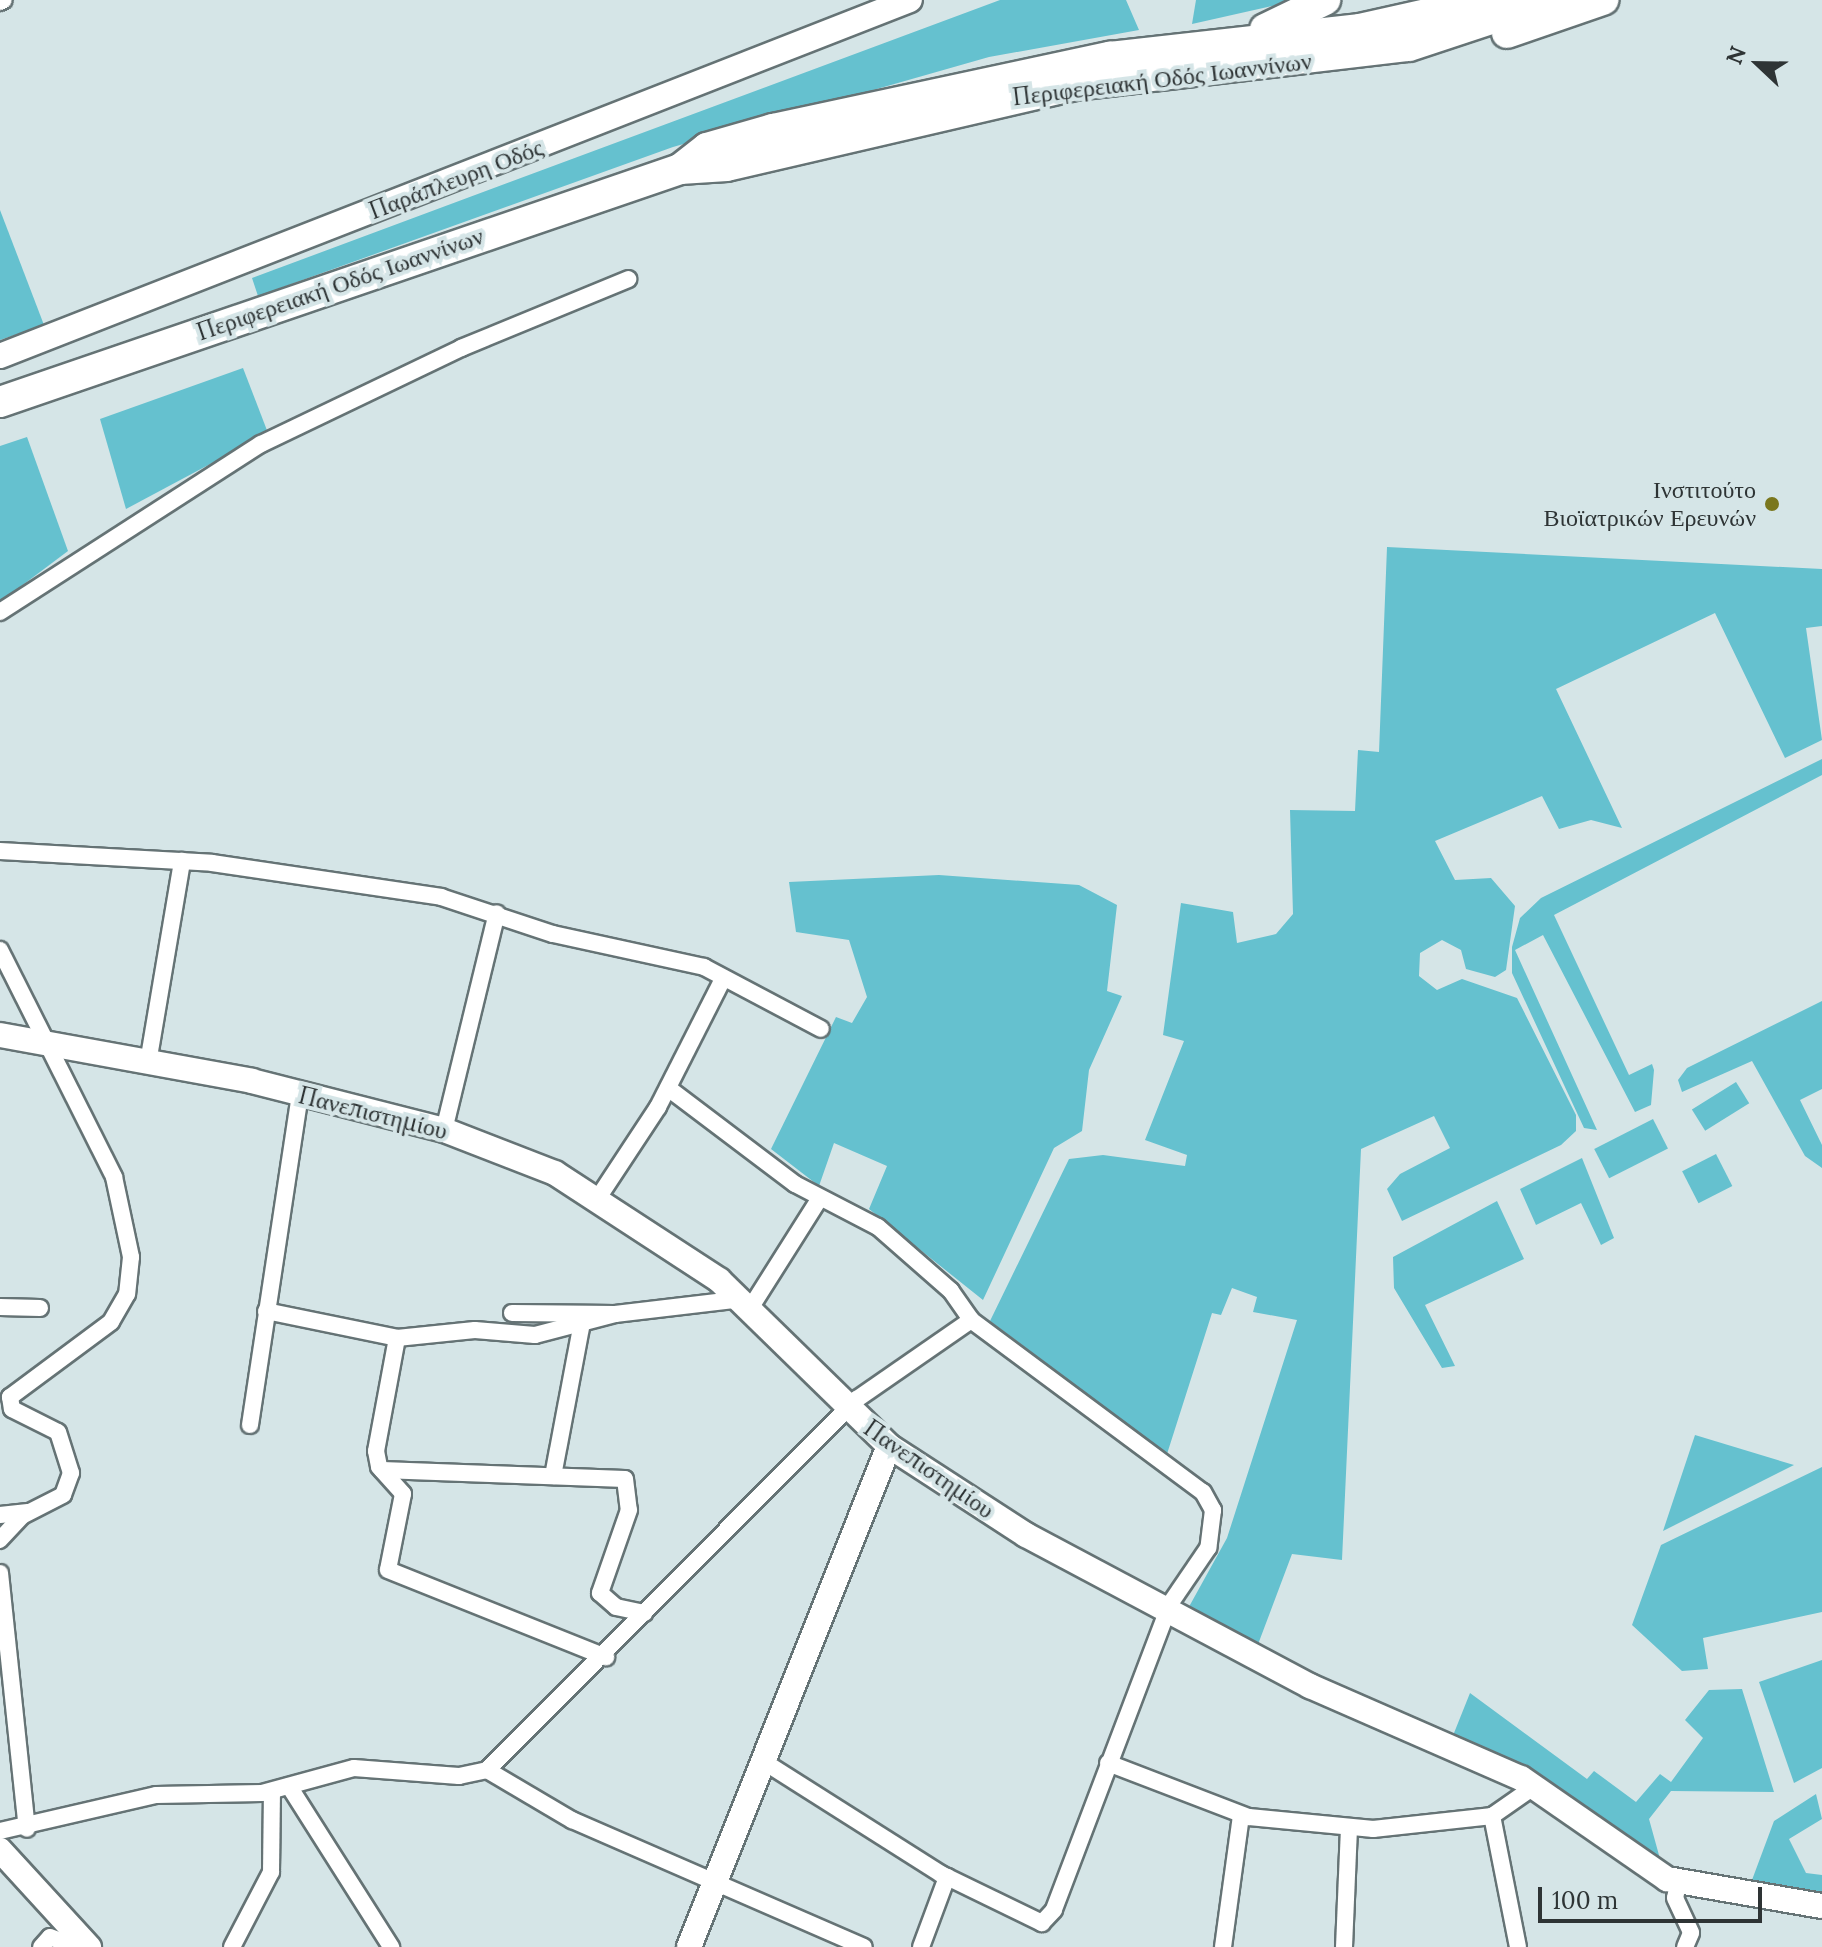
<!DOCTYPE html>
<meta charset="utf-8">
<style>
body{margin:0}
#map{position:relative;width:1822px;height:1947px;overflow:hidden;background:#d5e5e7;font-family:Lora,serif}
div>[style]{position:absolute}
.green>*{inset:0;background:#65c1cf;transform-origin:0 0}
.roads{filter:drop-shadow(2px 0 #657375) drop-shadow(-2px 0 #657375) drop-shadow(0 2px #657375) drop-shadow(0 -2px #657375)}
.street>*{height:16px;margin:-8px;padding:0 8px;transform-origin:8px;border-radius:8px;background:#fff}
.secondary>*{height:24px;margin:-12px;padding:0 12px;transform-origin:12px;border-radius:12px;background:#fff}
.highway>*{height:30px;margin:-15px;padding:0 15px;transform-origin:15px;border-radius:15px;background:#fff}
.dots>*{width:22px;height:22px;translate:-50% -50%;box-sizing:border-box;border:4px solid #d5e5e7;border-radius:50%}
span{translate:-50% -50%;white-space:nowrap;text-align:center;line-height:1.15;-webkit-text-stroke:8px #d5e5e7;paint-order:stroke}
.street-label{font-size:24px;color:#2e3435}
.poi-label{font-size:24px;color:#2e3435}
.right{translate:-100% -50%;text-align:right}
.north{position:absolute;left:1718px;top:24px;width:80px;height:80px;-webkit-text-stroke:6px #d5e5e7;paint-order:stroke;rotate:292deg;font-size:22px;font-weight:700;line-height:32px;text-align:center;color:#2e3435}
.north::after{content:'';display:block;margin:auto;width:28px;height:36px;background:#2e3435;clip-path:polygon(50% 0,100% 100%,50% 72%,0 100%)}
.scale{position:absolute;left:1538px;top:1887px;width:224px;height:36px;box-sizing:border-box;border:4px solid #2e3435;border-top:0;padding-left:10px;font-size:24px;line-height:28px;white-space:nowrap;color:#2e3435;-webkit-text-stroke:6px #d5e5e7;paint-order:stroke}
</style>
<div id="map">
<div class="green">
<div style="clip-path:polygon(1000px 0,1126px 0,1139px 30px,989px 57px,673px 147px,258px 296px,252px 278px)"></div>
<div style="clip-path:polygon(1196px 0,1299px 0,1192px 24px)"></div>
<div style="clip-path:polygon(0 210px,44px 325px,0 340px)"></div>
<div style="clip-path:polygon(243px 368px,268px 433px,126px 509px,100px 419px)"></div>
<div style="clip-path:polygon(27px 437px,68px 551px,0 602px,0 446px)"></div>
<div style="clip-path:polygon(1387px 547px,1822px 569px,1822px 626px,1806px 628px,1822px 740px,1785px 758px,1715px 613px,1556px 689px,1622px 828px,1591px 820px,1559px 829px,1542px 796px,1435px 841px,1455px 880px,1491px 878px,1515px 906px,1506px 970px,1495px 977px,1466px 969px,1461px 950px,1442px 940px,1420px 953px,1419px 976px,1437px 990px,1462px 979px,1517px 998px,1576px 1115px,1576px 1131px,1561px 1145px,1402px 1221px,1387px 1189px,1400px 1174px,1450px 1148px,1434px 1116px,1361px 1149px,1342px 1560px,1292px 1554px,1257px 1647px,1185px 1614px,1227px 1538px,1297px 1320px,1253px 1312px,1257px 1297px,1232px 1288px,1221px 1315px,1212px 1313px,1167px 1454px,990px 1321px,1069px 1159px,1103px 1155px,1185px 1166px,1187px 1155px,1145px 1140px,1184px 1041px,1163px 1035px,1181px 903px,1233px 912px,1237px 943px,1276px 934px,1293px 914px,1290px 810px,1355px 811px,1358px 750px,1379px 752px)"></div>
<div style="clip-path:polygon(1822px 759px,1822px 775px,1554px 915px,1629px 1075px,1652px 1064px,1654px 1070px,1651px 1105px,1635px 1112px,1543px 935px,1515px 950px,1597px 1130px,1584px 1128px,1512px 973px,1512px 947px,1520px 918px,1541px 898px)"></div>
<div style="clip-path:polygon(939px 875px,1079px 885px,1117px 905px,1107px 991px,1122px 996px,1089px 1070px,1082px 1131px,1054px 1148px,983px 1300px,869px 1209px,887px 1166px,834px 1143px,819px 1186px,771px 1149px,836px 1017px,852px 1023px,867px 997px,849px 940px,796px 932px,789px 882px)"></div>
<div style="clip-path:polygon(1822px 1001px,1822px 1089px,1800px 1100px,1822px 1145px,1822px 1168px,1805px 1156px,1752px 1061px,1682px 1092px,1678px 1080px,1687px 1068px)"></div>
<div style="left:1736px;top:1082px;width:25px;height:52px;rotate:58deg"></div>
<div style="left:1653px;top:1119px;width:33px;height:66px;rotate:63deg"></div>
<div style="left:1716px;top:1154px;width:36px;height:38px;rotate:63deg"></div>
<div style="clip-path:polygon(1582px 1158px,1614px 1238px,1601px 1245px,1581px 1203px,1536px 1225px,1520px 1189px)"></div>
<div style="clip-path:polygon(1497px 1201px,1524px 1259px,1425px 1305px,1455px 1366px,1442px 1368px,1394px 1288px,1393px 1257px)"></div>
<div style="clip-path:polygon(1695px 1435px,1794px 1465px,1663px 1531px)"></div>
<div style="clip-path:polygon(1822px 1467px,1822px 1612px,1703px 1638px,1708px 1669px,1682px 1671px,1632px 1625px,1661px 1545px)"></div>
<div style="clip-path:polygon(1822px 1660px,1822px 1768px,1794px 1783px,1759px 1682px)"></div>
<div style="clip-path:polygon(1742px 1689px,1774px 1792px,1671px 1791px,1649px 1819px,1662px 1866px,1452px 1738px,1470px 1693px,1587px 1779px,1594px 1771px,1636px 1802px,1660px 1774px,1671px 1782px,1703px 1738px,1685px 1720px,1709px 1690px)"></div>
<div style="clip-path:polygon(1816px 1794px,1822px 1819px,1789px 1839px,1806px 1873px,1822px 1875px,1822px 1899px,1749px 1888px,1774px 1821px)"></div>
</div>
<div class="roads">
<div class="street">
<div style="left:0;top:2px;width:4px;rotate:-27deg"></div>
<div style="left:0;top:612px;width:310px;rotate:-32.8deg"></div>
<div style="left:261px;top:444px;width:222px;rotate:-25.6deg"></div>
<div style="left:461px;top:348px;width:181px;rotate:-22.4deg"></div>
<div style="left:0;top:851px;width:212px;rotate:3.2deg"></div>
<div style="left:212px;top:863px;width:232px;rotate:8.4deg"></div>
<div style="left:441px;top:897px;width:118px;rotate:18.3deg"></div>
<div style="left:553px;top:934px;width:155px;rotate:12.3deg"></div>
<div style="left:704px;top:967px;width:132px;rotate:27.9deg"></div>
<div style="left:0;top:950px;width:254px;rotate:63.3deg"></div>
<div style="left:114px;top:1177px;width:82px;rotate:78deg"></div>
<div style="left:131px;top:1257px;width:37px;rotate:96deg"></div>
<div style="left:127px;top:1294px;width:32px;rotate:120deg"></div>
<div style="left:111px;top:1322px;width:126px;rotate:143.4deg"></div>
<div style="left:10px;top:1397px;width:12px;rotate:81deg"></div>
<div style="left:12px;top:1409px;width:51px;rotate:26.6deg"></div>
<div style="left:58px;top:1432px;width:43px;rotate:72.4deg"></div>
<div style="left:71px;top:1473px;width:23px;rotate:110deg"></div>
<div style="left:63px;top:1495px;width:46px;rotate:152.9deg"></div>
<div style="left:22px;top:1516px;width:33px;rotate:133deg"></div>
<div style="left:149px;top:1057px;width:199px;rotate:-80.4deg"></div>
<div style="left:668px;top:1088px;width:159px;rotate:37.1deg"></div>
<div style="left:795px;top:1184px;width:93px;rotate:27.4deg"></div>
<div style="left:878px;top:1227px;width:97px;rotate:41.2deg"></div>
<div style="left:951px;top:1291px;width:35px;rotate:55deg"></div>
<div style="left:971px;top:1320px;width:289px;rotate:36.6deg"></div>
<div style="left:1203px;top:1492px;width:21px;rotate:61deg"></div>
<div style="left:1213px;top:1510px;width:38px;rotate:97deg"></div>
<div style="left:1208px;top:1548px;width:68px;rotate:124.2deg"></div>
<div style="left:1170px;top:1604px;width:327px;rotate:110.8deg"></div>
<div style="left:1054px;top:1910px;width:18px;rotate:133deg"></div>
<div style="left:1042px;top:1923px;width:112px;rotate:-154.1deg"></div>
<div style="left:941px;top:1874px;width:211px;rotate:-147.6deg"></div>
<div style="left:444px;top:1130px;width:223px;rotate:-76.3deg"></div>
<div style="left:598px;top:1198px;width:109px;rotate:-56.6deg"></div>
<div style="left:658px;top:1107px;width:141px;rotate:-63.1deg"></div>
<div style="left:0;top:1307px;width:40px;rotate:1.4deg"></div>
<div style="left:751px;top:1307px;width:129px;rotate:-57.7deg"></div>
<div style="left:266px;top:1311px;width:134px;rotate:11.6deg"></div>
<div style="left:397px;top:1338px;width:78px;rotate:-5.9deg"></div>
<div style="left:475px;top:1330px;width:60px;rotate:4.8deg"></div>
<div style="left:535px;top:1335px;width:83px;rotate:-14.7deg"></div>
<div style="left:512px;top:1313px;width:103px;rotate:0.6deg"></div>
<div style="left:615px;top:1314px;width:128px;rotate:-6.7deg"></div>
<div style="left:397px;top:1338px;width:115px;rotate:100.5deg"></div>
<div style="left:376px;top:1451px;width:16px;rotate:79deg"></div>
<div style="left:379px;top:1467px;width:36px;rotate:48deg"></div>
<div style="left:403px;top:1494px;width:77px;rotate:101.2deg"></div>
<div style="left:388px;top:1570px;width:235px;rotate:21.8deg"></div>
<div style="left:250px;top:1425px;width:335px;rotate:-81.4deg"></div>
<div style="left:382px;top:1470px;width:243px;rotate:2.1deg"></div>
<div style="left:625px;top:1479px;width:31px;rotate:83deg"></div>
<div style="left:629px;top:1510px;width:88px;rotate:109.3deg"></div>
<div style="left:600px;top:1593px;width:21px;rotate:41deg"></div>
<div style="left:616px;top:1607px;width:29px;rotate:12deg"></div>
<div style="left:553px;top:1476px;width:151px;rotate:-79.3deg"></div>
<div style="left:0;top:1515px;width:28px;rotate:-6deg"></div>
<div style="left:0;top:1573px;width:257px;rotate:84deg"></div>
<div style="left:1108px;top:1763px;width:151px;rotate:21deg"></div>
<div style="left:1249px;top:1817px;width:125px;rotate:5.5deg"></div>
<div style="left:1373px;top:1829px;width:120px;rotate:-6.2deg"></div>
<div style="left:487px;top:1770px;width:99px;rotate:30.5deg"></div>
<div style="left:572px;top:1820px;width:318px;rotate:23.5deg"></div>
<div style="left:289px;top:1786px;width:191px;rotate:57.6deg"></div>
<div style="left:0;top:1831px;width:160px;rotate:-13deg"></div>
<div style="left:156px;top:1795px;width:106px;rotate:-1.1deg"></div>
<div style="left:262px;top:1793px;width:95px;rotate:-15.2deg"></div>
<div style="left:354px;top:1768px;width:105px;rotate:4.4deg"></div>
<div style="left:459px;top:1776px;width:29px;rotate:-12deg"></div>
<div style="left:487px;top:1770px;width:524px;rotate:-45.08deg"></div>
<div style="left:857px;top:1399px;width:139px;rotate:-34.7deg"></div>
<div style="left:1678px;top:1884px;width:14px;rotate:102deg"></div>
<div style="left:1675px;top:1898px;width:38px;rotate:65deg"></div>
<div style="left:1691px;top:1933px;width:15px;rotate:113deg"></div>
<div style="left:41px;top:1947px;width:13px;rotate:-48deg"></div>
<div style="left:50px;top:1937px;width:28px;rotate:21deg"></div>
<div style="left:232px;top:1947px;width:85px;rotate:-62.5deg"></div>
<div style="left:271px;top:1872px;width:80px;rotate:-89.3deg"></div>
<div style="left:921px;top:1947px;width:75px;rotate:-69.6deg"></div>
<div style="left:1223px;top:1947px;width:133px;rotate:-82.2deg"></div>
<div style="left:1344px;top:1947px;width:119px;rotate:-87.6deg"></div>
<div style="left:1518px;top:1947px;width:134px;rotate:-101.2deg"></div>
<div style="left:1492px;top:1816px;width:52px;rotate:-34.9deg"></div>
</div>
<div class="secondary">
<div style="left:0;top:356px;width:977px;rotate:-21.37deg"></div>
<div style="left:0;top:1035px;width:256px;rotate:10.3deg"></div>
<div style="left:252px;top:1081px;width:198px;rotate:14.3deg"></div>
<div style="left:444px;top:1130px;width:119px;rotate:21.2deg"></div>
<div style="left:555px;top:1173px;width:196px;rotate:33.1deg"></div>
<div style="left:719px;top:1280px;width:238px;rotate:44.3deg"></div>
<div style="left:889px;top:1446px;width:163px;rotate:33deg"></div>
<div style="left:1026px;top:1535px;width:322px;rotate:28deg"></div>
<div style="left:1310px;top:1686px;width:230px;rotate:23.6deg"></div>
<div style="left:1521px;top:1778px;width:178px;rotate:34.7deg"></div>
<div style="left:1667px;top:1879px;width:157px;rotate:9.9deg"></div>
<div style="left:0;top:1850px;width:132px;rotate:47.5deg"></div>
<div style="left:689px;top:1947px;width:539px;rotate:-68.24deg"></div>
</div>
<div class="highway">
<div style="left:1265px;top:29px;width:67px;rotate:-25.8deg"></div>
<div style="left:1507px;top:33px;width:102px;rotate:-19deg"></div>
<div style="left:680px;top:169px;width:47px;rotate:-3.7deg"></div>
<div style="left:727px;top:166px;width:357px;rotate:-13.1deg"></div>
<div style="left:1075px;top:85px;width:336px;rotate:-6.7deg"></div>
<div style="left:1409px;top:46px;width:146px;rotate:-18.3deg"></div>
<div style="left:0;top:402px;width:719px;rotate:-18.91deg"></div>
<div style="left:680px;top:169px;width:34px;rotate:-38deg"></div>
<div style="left:707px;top:148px;width:69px;rotate:-16.1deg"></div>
<div style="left:773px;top:129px;width:345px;rotate:-12.1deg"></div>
<div style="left:1110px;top:57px;width:252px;rotate:-6.4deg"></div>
<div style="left:1360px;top:29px;width:133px;rotate:-12.6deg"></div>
</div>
</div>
<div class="dots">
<div style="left:1772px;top:504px;background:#7a771d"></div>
</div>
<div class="street-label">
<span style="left:1162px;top:79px;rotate:-7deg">Περιφερειακή Οδός Ιωαννίνων</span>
<span style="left:456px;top:179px;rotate:-21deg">Παράπλευρη Οδός</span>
<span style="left:340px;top:284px;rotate:-19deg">Περιφερειακή Οδός Ιωαννίνων</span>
<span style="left:373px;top:1113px;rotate:14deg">Πανεπιστημίου</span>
<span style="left:929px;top:1469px;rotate:35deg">Πανεπιστημίου</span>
</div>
<div class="poi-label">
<span class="right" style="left:1756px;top:504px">Ινστιτούτο<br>Βιοϊατρικών Ερευνών</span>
</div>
<div class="north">N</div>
<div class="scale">100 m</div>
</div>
